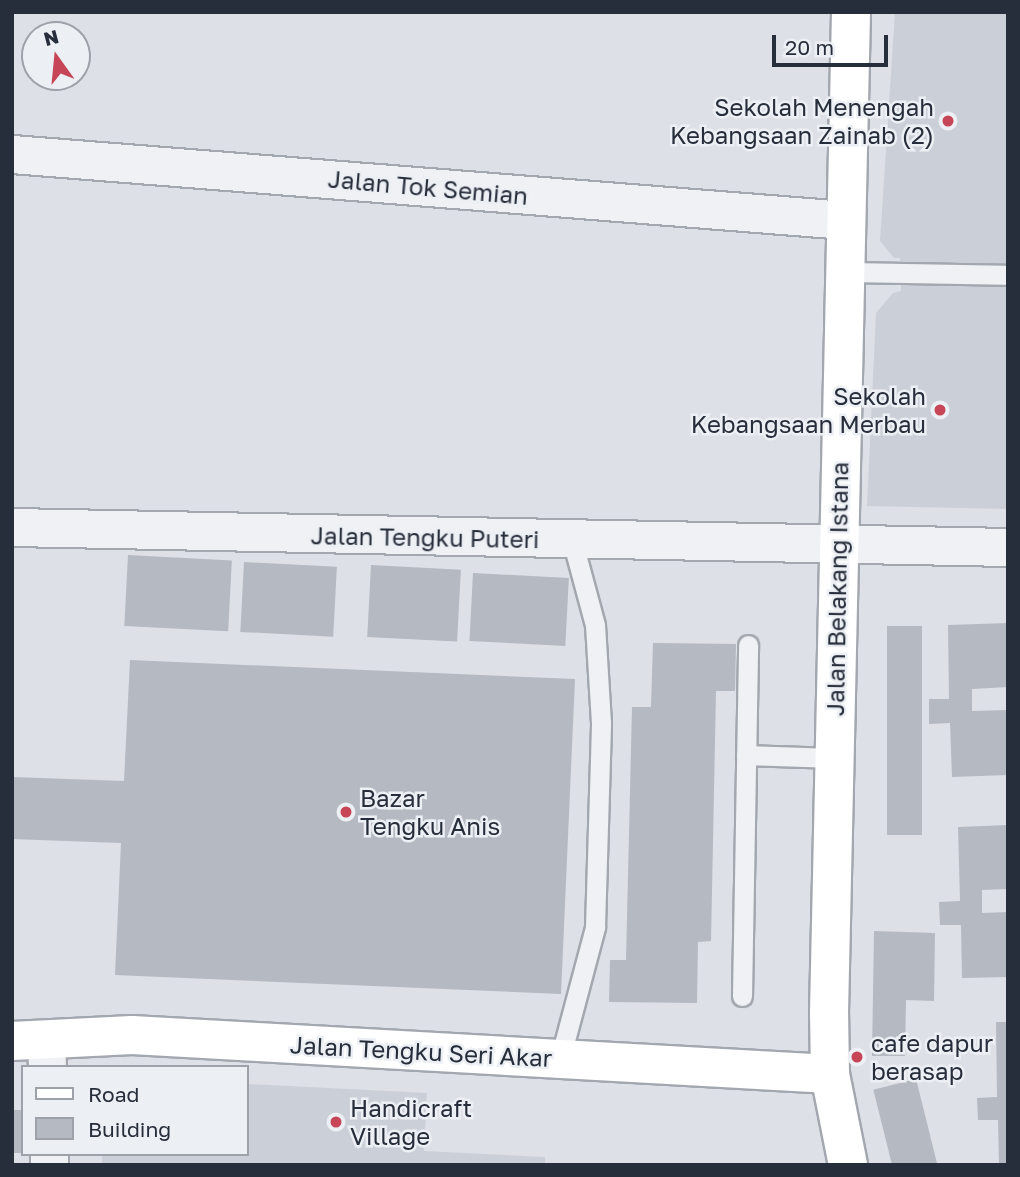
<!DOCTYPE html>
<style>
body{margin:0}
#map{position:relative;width:1020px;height:1177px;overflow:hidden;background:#dde0e6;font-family:"Golos Text",sans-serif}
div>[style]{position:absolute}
.built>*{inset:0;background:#cbcfd7}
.building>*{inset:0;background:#b4b9c2;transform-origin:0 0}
.roads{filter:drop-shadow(2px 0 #a3a7af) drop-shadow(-2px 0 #a3a7af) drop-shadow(0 2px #a3a7af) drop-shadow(0 -2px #a3a7af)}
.lane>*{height:19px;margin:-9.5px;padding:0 9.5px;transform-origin:9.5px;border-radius:9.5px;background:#eff1f4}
.street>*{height:37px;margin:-18.5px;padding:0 18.5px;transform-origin:18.5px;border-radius:18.5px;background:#eff1f4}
.secondary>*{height:38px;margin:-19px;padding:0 19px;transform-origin:19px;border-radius:19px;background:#fff}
.dots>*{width:19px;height:19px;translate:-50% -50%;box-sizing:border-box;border:4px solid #eceff4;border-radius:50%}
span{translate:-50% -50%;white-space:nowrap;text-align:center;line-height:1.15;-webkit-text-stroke:5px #eceff4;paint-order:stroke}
.poi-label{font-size:24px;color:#272e3b}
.right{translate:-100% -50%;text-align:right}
.left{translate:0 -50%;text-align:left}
.street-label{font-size:24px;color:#272e3b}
.frame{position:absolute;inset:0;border:14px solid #272e3b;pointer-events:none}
.legend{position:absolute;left:21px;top:1065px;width:228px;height:91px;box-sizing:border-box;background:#eceff4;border:2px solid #9da2aa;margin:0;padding:9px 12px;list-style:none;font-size:21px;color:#272e3b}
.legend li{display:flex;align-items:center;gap:14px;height:35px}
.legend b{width:35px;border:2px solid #9da2aa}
.north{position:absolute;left:21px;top:21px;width:70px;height:70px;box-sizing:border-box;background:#eceff4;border:2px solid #9da2aa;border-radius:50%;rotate:345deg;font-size:19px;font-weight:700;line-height:28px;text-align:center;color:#272e3b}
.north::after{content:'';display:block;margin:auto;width:24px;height:32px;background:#c64657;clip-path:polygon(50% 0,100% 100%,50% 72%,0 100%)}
.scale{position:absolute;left:772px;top:35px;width:116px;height:32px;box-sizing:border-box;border:4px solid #272e3b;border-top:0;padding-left:9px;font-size:21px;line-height:24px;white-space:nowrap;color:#272e3b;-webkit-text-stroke:5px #eceff4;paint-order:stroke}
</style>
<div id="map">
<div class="built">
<div style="clip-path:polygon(895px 12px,1008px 12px,1008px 509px,867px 506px,876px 313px,893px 293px,901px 291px,900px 258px,894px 258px,880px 241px)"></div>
<div style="clip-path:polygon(247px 1084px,427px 1093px,424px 1151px,545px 1157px,545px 1165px,102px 1165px,102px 1154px,247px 1154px)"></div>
</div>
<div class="building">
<div style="left:128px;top:555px;width:104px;height:71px;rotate:3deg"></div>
<div style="left:244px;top:562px;width:93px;height:70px;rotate:3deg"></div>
<div style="left:371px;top:565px;width:90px;height:72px;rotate:3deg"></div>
<div style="left:473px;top:573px;width:96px;height:68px;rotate:3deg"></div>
<div style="clip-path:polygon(1008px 623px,1008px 687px,972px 689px,972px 711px,1008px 710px,1008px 775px,952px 777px,950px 723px,929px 724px,929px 699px,949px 699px,948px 625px)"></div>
<div style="left:887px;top:626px;width:35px;height:209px"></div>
<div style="clip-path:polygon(653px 643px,736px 644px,735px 691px,716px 691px,711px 941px,698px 942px,697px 1003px,609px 1002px,610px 960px,626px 960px,632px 707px,651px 707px)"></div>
<div style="clip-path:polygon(130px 660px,575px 679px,561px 994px,115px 975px,121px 843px,12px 839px,12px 777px,124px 781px)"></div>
<div style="clip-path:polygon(1008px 825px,1008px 889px,982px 890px,982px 913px,1008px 912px,1008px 977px,962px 978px,961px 925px,940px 925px,939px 902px,960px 901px,958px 827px)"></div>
<div style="clip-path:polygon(874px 931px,935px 933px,934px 1001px,906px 1000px,905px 1056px,872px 1056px)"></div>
<div style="clip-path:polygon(996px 1022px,1008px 1022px,1008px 1165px,999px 1165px,998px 1120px,978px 1120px,977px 1098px,997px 1097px)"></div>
<div style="left:916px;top:1079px;width:89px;height:44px;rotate:76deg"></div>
<div style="left:12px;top:1110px;width:11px;height:43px"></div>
</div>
<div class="roads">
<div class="lane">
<div style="left:844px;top:272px;width:164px;rotate:1deg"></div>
<div style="left:746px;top:755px;width:87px;rotate:2deg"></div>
<div style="left:742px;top:996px;width:351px;rotate:-89deg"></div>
<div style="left:560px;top:1059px;width:137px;rotate:-75.1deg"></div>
<div style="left:595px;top:927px;width:204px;rotate:-88.3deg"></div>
<div style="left:601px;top:723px;width:98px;rotate:-93.5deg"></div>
<div style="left:595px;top:625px;width:88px;rotate:-105.1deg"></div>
</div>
<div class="street">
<div style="left:12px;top:154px;width:836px;rotate:4.53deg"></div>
<div style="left:12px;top:527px;width:996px;rotate:1.15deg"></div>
<div style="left:46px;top:1039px;width:28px;rotate:88deg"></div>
<div style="left:49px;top:1154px;width:11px;rotate:90deg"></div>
</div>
<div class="secondary">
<div style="left:12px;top:1041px;width:120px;rotate:-2.9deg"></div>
<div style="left:132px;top:1035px;width:699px;rotate:3.2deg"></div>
<div style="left:848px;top:1165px;width:93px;rotate:-101.2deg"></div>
<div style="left:830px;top:1074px;width:61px;rotate:-90.9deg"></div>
<div style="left:829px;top:1013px;width:1001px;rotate:-88.74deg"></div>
</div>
</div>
<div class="dots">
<div style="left:948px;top:121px;background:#c64657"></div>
<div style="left:940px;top:410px;background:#c64657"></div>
<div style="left:346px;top:812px;background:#c64657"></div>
<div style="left:857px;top:1057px;background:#c64657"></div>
<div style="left:336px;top:1122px;background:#c64657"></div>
</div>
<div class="poi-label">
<span class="right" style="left:934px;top:121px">Sekolah Menengah<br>Kebangsaan Zainab (2)</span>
<span class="right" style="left:926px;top:410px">Sekolah<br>Kebangsaan Merbau</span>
<span class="left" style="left:360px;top:812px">Bazar<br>Tengku Anis</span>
<span class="left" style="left:871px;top:1057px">cafe dapur<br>berasap</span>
<span class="left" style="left:350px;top:1122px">Handicraft<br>Village</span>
</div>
<div class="street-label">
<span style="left:428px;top:187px;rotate:5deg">Jalan Tok Semian</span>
<span style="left:425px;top:537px;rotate:1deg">Jalan Tengku Puteri</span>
<span style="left:837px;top:589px;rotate:-89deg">Jalan Belakang Istana</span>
<span style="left:421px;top:1051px;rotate:3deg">Jalan Tengku Seri Akar</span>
</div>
<div class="frame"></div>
<ul class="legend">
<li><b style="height:9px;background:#fff"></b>Road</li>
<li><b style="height:19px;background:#b4b9c2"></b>Building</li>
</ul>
<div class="north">N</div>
<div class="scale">20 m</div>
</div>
